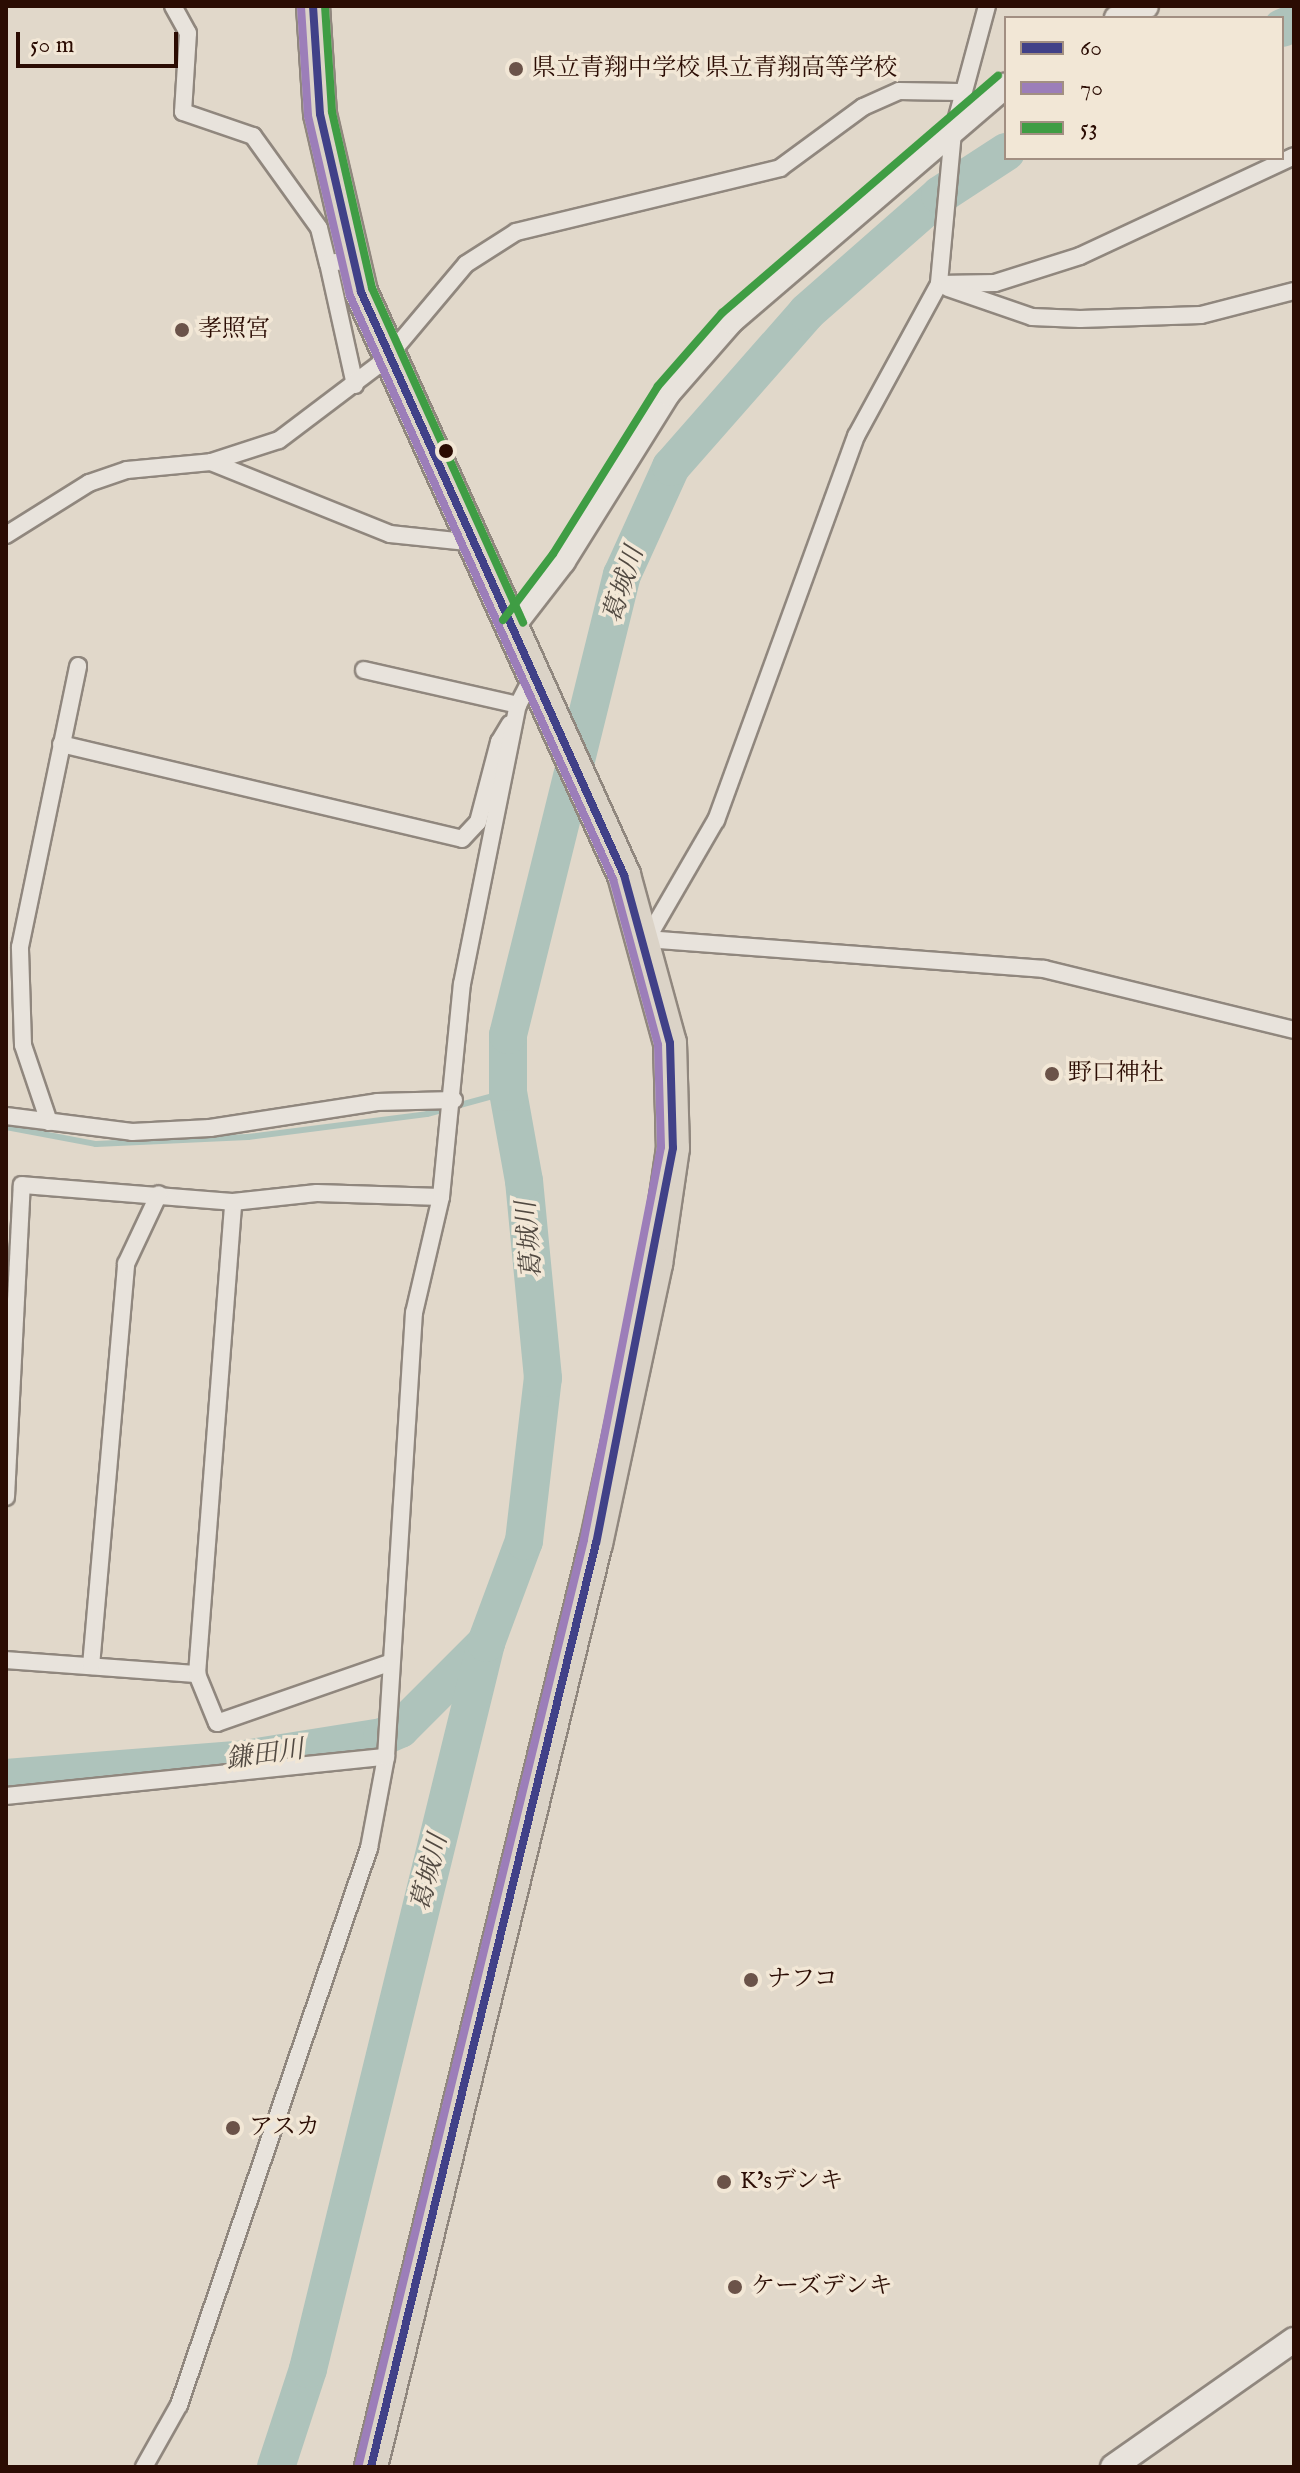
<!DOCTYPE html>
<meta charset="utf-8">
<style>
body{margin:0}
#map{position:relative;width:1300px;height:2473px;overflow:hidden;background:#e1d8ca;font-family:"IM FELL English","Noto Serif JP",serif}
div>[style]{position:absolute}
.stream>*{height:6px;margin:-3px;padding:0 3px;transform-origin:3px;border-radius:3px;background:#aec3bb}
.river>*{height:38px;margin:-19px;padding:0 19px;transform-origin:19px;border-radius:19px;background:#aec3bb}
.roads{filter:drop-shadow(2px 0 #90877e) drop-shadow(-2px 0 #90877e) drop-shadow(0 2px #90877e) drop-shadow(0 -2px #90877e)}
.street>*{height:16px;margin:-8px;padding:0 8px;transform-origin:8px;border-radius:8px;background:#e8e3dc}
.secondary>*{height:24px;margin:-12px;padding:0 12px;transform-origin:12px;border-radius:12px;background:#e8e3dc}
.highway>*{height:32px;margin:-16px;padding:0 16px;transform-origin:16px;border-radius:16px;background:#dbd3c7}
.bus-1>*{height:8px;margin:-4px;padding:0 4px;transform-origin:4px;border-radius:4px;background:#414188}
.bus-2>*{height:8px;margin:-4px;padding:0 4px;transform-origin:4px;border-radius:4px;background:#9c7eb9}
.bus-3>*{height:8px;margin:-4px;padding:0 4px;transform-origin:4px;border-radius:4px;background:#3f9d44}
.dots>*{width:22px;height:22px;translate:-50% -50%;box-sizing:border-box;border:4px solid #f2e7d6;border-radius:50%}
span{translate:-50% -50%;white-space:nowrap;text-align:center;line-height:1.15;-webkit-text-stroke:7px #f2e7d6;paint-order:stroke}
.poi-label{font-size:24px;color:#2b0c03}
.left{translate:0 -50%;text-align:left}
.water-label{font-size:26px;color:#514941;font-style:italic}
.frame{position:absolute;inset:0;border:8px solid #2b0c03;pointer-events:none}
.legend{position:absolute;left:1004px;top:16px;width:280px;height:144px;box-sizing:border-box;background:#f2e7d6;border:2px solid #a28f82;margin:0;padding:10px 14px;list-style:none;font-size:24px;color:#2b0c03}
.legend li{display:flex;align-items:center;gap:16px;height:40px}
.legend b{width:40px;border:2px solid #a28f82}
.scale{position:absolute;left:16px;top:32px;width:162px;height:36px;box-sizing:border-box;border:4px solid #2b0c03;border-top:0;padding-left:10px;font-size:24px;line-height:28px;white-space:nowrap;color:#2b0c03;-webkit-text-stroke:6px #f2e7d6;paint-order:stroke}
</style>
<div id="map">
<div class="stream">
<div style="left:6px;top:1127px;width:92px;rotate:10.7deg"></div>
<div style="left:96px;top:1144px;width:152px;rotate:-2.6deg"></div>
<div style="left:248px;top:1137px;width:180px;rotate:-7.3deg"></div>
<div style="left:427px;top:1114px;width:84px;rotate:-15.2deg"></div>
</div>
<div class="river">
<div style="left:1282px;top:28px;width:13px;rotate:-23deg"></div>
<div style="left:6px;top:1778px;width:240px;rotate:-4.5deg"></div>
<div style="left:245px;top:1759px;width:139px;rotate:-9.1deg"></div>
<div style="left:382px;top:1737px;width:20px;rotate:-24deg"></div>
<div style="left:400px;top:1729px;width:122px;rotate:-45deg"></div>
<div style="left:276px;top:2467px;width:103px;rotate:-71.9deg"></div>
<div style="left:308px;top:2369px;width:748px;rotate:-76.22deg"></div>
<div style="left:486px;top:1643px;width:109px;rotate:-69.6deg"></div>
<div style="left:524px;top:1541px;width:164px;rotate:-83.4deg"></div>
<div style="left:543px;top:1378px;width:198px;rotate:-95.5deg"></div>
<div style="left:524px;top:1181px;width:90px;rotate:-100.2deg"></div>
<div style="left:508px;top:1092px;width:57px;rotate:-90deg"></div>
<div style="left:508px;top:1035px;width:474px;rotate:-76.1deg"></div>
<div style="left:622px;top:575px;width:119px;rotate:-65.6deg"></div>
<div style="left:671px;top:467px;width:206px;rotate:-48.7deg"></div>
<div style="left:807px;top:312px;width:177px;rotate:-41.3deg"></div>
<div style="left:940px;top:195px;width:79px;rotate:-33.1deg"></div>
</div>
<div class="roads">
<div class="street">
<div style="left:173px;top:6px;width:31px;rotate:61deg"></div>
<div style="left:188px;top:33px;width:79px;rotate:93.6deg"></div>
<div style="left:183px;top:112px;width:74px;rotate:18.9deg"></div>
<div style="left:253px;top:136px;width:113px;rotate:54.3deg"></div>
<div style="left:319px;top:228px;width:36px;rotate:76deg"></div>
<div style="left:328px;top:263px;width:24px;rotate:-7deg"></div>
<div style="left:987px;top:6px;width:131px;rotate:105.1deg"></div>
<div style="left:953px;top:132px;width:153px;rotate:95.3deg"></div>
<div style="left:939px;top:284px;width:173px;rotate:118.6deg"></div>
<div style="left:856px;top:436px;width:409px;rotate:110deg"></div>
<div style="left:716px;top:820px;width:138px;rotate:120.1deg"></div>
<div style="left:647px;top:939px;width:398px;rotate:4.3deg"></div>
<div style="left:1044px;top:969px;width:257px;rotate:13.7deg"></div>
<div style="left:328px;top:263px;width:125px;rotate:77.5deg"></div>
<div style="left:939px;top:284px;width:56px;rotate:-1deg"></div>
<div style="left:995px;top:283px;width:89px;rotate:-17.6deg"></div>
<div style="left:1080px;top:256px;width:236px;rotate:-25deg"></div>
<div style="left:948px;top:288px;width:89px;rotate:19deg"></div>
<div style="left:1032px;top:317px;width:48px;rotate:2.4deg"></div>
<div style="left:1080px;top:319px;width:121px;rotate:-1.9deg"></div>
<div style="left:1201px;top:315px;width:96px;rotate:-14.5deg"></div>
<div style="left:211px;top:462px;width:193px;rotate:21.9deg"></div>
<div style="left:390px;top:534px;width:85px;rotate:6deg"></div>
<div style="left:6px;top:535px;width:98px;rotate:-32.1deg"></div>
<div style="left:89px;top:483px;width:40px;rotate:-18.9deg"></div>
<div style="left:127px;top:470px;width:84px;rotate:-5.4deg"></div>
<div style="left:211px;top:462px;width:71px;rotate:-17.9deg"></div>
<div style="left:279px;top:440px;width:134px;rotate:-37.1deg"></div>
<div style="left:386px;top:359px;width:124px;rotate:-49.9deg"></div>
<div style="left:466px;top:264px;width:59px;rotate:-32.6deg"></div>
<div style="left:516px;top:232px;width:272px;rotate:-13.6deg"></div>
<div style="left:780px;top:168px;width:103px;rotate:-36.3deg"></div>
<div style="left:863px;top:107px;width:39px;rotate:-24deg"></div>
<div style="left:899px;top:91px;width:60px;rotate:1deg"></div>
<div style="left:364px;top:670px;width:158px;rotate:12.8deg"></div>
<div style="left:61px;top:744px;width:412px;rotate:13.3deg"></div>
<div style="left:462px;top:839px;width:23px;rotate:-47deg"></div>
<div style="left:478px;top:822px;width:83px;rotate:-75.3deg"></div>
<div style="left:499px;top:742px;width:21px;rotate:-59deg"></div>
<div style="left:6px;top:1116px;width:127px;rotate:7.2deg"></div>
<div style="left:132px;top:1132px;width:78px;rotate:-2.9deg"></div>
<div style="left:210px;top:1128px;width:169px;rotate:-8.8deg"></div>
<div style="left:377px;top:1102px;width:77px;rotate:-1.5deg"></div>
<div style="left:49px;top:1122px;width:81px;rotate:-108.7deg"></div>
<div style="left:23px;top:1045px;width:98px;rotate:-91.8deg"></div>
<div style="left:20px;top:947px;width:287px;rotate:-78.3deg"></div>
<div style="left:6px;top:1497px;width:312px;rotate:-87.1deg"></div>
<div style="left:22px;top:1185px;width:212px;rotate:4.6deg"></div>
<div style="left:6px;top:1660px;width:192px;rotate:4.2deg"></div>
<div style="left:389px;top:1663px;width:182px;rotate:160.8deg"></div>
<div style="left:217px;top:1723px;width:53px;rotate:-112.2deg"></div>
<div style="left:197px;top:1674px;width:473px;rotate:-85.6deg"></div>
<div style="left:233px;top:1202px;width:84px;rotate:-6.1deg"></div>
<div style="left:317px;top:1193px;width:124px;rotate:1.8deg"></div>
<div style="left:91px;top:1666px;width:404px;rotate:-85deg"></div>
<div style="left:126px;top:1264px;width:77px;rotate:-64.8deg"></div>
<div style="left:6px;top:1796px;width:382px;rotate:-5.9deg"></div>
<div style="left:144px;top:2467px;width:71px;rotate:-60.6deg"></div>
<div style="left:179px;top:2405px;width:589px;rotate:-71.16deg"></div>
<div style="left:369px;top:1848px;width:93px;rotate:-79.4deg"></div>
<div style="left:386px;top:1757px;width:445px;rotate:-86.4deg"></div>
<div style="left:414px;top:1313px;width:119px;rotate:-76.9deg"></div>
<div style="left:441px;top:1197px;width:214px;rotate:-84.4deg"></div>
<div style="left:462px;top:984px;width:285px;rotate:-78.7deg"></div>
<div style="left:518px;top:705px;width:28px;rotate:-63deg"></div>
</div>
<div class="secondary">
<div style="left:1117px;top:18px;width:31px;rotate:-22deg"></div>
<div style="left:512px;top:627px;width:83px;rotate:-52.3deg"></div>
<div style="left:563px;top:561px;width:198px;rotate:-58deg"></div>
<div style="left:668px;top:393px;width:96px;rotate:-48.8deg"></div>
<div style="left:731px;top:321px;width:362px;rotate:-40.6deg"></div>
<div style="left:1113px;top:2467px;width:221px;rotate:-35.1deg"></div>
</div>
<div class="highway">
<div style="left:313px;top:6px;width:108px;rotate:86.3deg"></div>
<div style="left:320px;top:114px;width:183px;rotate:77deg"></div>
<div style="left:361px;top:292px;width:640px;rotate:65.72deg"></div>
<div style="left:624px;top:875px;width:174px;rotate:74.7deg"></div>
<div style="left:670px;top:1043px;width:105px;rotate:88.4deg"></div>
<div style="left:673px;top:1148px;width:117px;rotate:98.3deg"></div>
<div style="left:656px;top:1264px;width:285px;rotate:102.1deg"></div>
<div style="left:596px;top:1543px;width:951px;rotate:103.69deg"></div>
</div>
</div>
<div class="bus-1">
<div style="left:313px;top:6px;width:108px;rotate:86.3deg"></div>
<div style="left:320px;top:114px;width:183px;rotate:77deg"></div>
<div style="left:361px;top:292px;width:640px;rotate:65.72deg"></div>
<div style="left:624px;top:875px;width:174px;rotate:74.7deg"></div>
<div style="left:670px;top:1043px;width:105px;rotate:88.4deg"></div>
<div style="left:673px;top:1148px;width:402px;rotate:101deg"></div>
<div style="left:596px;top:1543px;width:951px;rotate:103.69deg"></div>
</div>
<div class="bus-2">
<div style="left:301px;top:7px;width:109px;rotate:86.3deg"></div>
<div style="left:308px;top:116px;width:185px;rotate:76.9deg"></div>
<div style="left:350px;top:296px;width:640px;rotate:65.72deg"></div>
<div style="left:613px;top:879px;width:172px;rotate:74.8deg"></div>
<div style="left:658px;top:1045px;width:102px;rotate:88.3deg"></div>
<div style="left:661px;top:1147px;width:400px;rotate:101.1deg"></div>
<div style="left:584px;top:1540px;width:951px;rotate:103.69deg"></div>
</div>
<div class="bus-3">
<div style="left:325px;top:6px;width:106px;rotate:86.2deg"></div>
<div style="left:332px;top:112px;width:180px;rotate:77.2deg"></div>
<div style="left:372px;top:288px;width:367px;rotate:65.7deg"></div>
<div style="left:503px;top:620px;width:83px;rotate:-52.9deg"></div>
<div style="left:553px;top:554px;width:198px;rotate:-58deg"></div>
<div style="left:658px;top:386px;width:97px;rotate:-48.8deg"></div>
<div style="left:722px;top:313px;width:364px;rotate:-40.7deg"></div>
</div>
<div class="dots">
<div style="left:516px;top:69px;background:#6b5349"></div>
<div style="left:182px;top:330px;background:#6b5349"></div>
<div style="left:446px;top:451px;background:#2b0c03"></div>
<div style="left:1052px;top:1074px;background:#6b5349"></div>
<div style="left:751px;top:1980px;background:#6b5349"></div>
<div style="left:233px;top:2128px;background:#6b5349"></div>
<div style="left:724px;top:2182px;background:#6b5349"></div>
<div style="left:735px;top:2287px;background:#6b5349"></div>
</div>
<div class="poi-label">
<span class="left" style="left:532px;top:69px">県立青翔中学校 県立青翔高等学校</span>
<span class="left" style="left:198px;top:330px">孝照宮</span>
<span class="left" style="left:1068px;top:1074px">野口神社</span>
<span class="left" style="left:767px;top:1980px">ナフコ</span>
<span class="left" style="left:249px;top:2128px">アスカ</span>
<span class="left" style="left:740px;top:2182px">K'sデンキ</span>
<span class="left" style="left:751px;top:2287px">ケーズデンキ</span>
</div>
<div class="water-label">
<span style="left:624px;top:585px;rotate:-72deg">葛城川</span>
<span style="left:530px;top:1240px;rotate:-95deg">葛城川</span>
<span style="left:265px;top:1755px;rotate:-8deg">鎌田川</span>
<span style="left:430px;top:1873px;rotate:-76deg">葛城川</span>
</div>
<div class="frame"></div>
<ul class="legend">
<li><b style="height:10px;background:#414188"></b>60</li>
<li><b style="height:10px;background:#9c7eb9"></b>70</li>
<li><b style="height:10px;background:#3f9d44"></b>53</li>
</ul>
<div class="scale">50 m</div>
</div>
